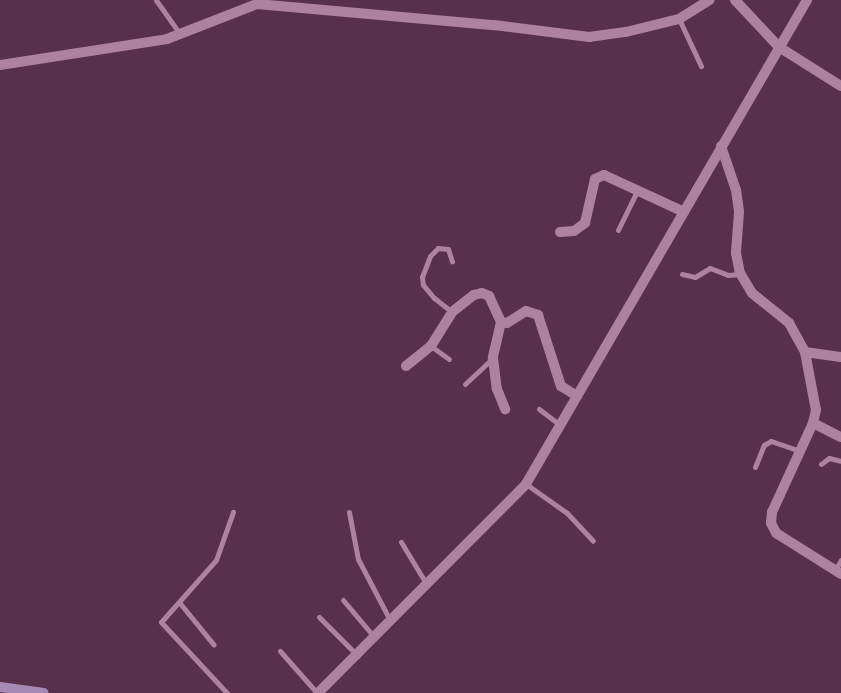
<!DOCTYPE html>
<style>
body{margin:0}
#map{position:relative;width:841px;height:693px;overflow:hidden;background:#57314b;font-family:"Work Sans",sans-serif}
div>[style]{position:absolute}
.service>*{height:5px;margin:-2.5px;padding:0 2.5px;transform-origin:2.5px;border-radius:2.5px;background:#ad829e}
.minor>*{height:10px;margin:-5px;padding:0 5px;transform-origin:5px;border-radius:5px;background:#ad829e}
.secondary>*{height:10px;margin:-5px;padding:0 5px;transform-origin:5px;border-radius:5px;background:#a68ab3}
span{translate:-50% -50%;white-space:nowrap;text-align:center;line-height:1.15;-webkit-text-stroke:5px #4b2740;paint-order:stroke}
</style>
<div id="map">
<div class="service">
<div style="left:156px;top:0;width:42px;rotate:54.8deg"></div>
<div style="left:679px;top:19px;width:52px;rotate:64.9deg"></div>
<div style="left:618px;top:230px;width:46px;rotate:-64deg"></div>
<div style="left:682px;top:274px;width:13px;rotate:13deg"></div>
<div style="left:695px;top:277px;width:17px;rotate:-31deg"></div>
<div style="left:710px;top:268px;width:19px;rotate:21deg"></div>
<div style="left:728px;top:275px;width:12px;rotate:-5deg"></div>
<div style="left:452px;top:312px;width:23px;rotate:-142deg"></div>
<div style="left:434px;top:298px;width:17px;rotate:-130deg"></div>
<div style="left:423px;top:285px;width:8px;rotate:-97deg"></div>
<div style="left:422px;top:277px;width:22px;rotate:-69deg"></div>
<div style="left:430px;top:256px;width:11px;rotate:-45deg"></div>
<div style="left:438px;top:248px;width:10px;rotate:6deg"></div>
<div style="left:448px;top:249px;width:13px;rotate:72deg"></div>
<div style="left:431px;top:346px;width:22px;rotate:36deg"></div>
<div style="left:465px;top:384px;width:37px;rotate:-43deg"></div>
<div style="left:539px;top:409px;width:26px;rotate:37deg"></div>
<div style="left:821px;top:464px;width:10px;rotate:-37deg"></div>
<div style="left:829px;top:458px;width:12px;rotate:14deg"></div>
<div style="left:755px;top:467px;width:24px;rotate:-68deg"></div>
<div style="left:764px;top:445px;width:8px;rotate:-30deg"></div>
<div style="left:771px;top:441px;width:31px;rotate:19deg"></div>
<div style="left:526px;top:484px;width:50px;rotate:35.3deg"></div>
<div style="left:567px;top:513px;width:38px;rotate:47deg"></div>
<div style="left:349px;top:512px;width:48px;rotate:79.2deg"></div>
<div style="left:358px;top:559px;width:71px;rotate:62.4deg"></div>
<div style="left:401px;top:542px;width:50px;rotate:58.8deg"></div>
<div style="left:835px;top:570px;width:12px;rotate:-59deg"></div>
<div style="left:343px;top:600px;width:50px;rotate:49.9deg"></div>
<div style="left:179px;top:602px;width:55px;rotate:50.9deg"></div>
<div style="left:319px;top:617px;width:55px;rotate:45deg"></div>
<div style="left:280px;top:651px;width:56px;rotate:48.6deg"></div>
<div style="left:227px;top:693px;width:97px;rotate:-132.9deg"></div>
<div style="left:161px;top:622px;width:83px;rotate:-48.4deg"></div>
<div style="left:216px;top:560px;width:51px;rotate:-70.5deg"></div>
</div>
<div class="minor">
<div style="left:735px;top:0;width:64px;rotate:46.9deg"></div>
<div style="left:779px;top:47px;width:73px;rotate:32.2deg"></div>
<div style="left:0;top:65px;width:169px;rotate:-8.8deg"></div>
<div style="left:167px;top:39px;width:97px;rotate:-21.3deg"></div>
<div style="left:257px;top:4px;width:238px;rotate:5.1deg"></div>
<div style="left:494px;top:25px;width:96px;rotate:7.2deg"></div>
<div style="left:589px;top:37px;width:37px;rotate:-8deg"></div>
<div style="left:626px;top:32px;width:55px;rotate:-13.8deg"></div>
<div style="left:679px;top:19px;width:36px;rotate:-32deg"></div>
<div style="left:721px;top:146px;width:46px;rotate:71.2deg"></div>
<div style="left:736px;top:190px;width:22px;rotate:82deg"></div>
<div style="left:739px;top:212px;width:41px;rotate:94.2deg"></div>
<div style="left:736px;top:253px;width:20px;rotate:79deg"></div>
<div style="left:740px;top:273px;width:23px;rotate:59deg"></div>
<div style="left:752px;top:293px;width:48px;rotate:39deg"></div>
<div style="left:789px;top:323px;width:33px;rotate:61deg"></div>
<div style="left:805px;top:352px;width:59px;rotate:79.3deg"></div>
<div style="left:816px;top:410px;width:13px;rotate:103deg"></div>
<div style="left:813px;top:423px;width:98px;rotate:114.7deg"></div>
<div style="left:772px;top:512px;width:11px;rotate:95deg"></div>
<div style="left:771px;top:523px;width:11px;rotate:63deg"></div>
<div style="left:776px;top:533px;width:77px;rotate:32.2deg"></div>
<div style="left:560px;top:232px;width:14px;rotate:-4deg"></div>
<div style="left:574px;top:231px;width:14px;rotate:-36deg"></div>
<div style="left:585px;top:223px;width:45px;rotate:-77.2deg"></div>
<div style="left:595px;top:179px;width:10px;rotate:-24deg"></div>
<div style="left:604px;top:175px;width:88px;rotate:24.8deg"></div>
<div style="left:501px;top:322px;width:37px;rotate:103deg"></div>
<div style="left:493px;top:358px;width:31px;rotate:83deg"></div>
<div style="left:497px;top:389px;width:22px;rotate:68deg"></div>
<div style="left:805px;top:352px;width:36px;rotate:8deg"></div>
<div style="left:406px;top:366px;width:32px;rotate:-39deg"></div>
<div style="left:431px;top:346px;width:40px;rotate:-58deg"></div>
<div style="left:452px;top:312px;width:28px;rotate:-38deg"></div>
<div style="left:474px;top:295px;width:8px;rotate:-14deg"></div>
<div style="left:482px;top:293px;width:8px;rotate:23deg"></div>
<div style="left:489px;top:296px;width:29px;rotate:65deg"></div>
<div style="left:501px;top:322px;width:6px;rotate:9deg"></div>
<div style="left:507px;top:323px;width:22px;rotate:-32deg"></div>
<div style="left:526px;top:311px;width:13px;rotate:18deg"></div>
<div style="left:538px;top:315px;width:75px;rotate:72.1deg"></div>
<div style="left:561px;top:386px;width:19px;rotate:32deg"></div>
<div style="left:813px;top:423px;width:31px;rotate:27deg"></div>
<div style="left:318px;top:693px;width:295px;rotate:-45.1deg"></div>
<div style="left:526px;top:484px;width:560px;rotate:-59.86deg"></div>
</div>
<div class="secondary">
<div style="left:0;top:687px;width:44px;rotate:7.8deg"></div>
</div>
</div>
